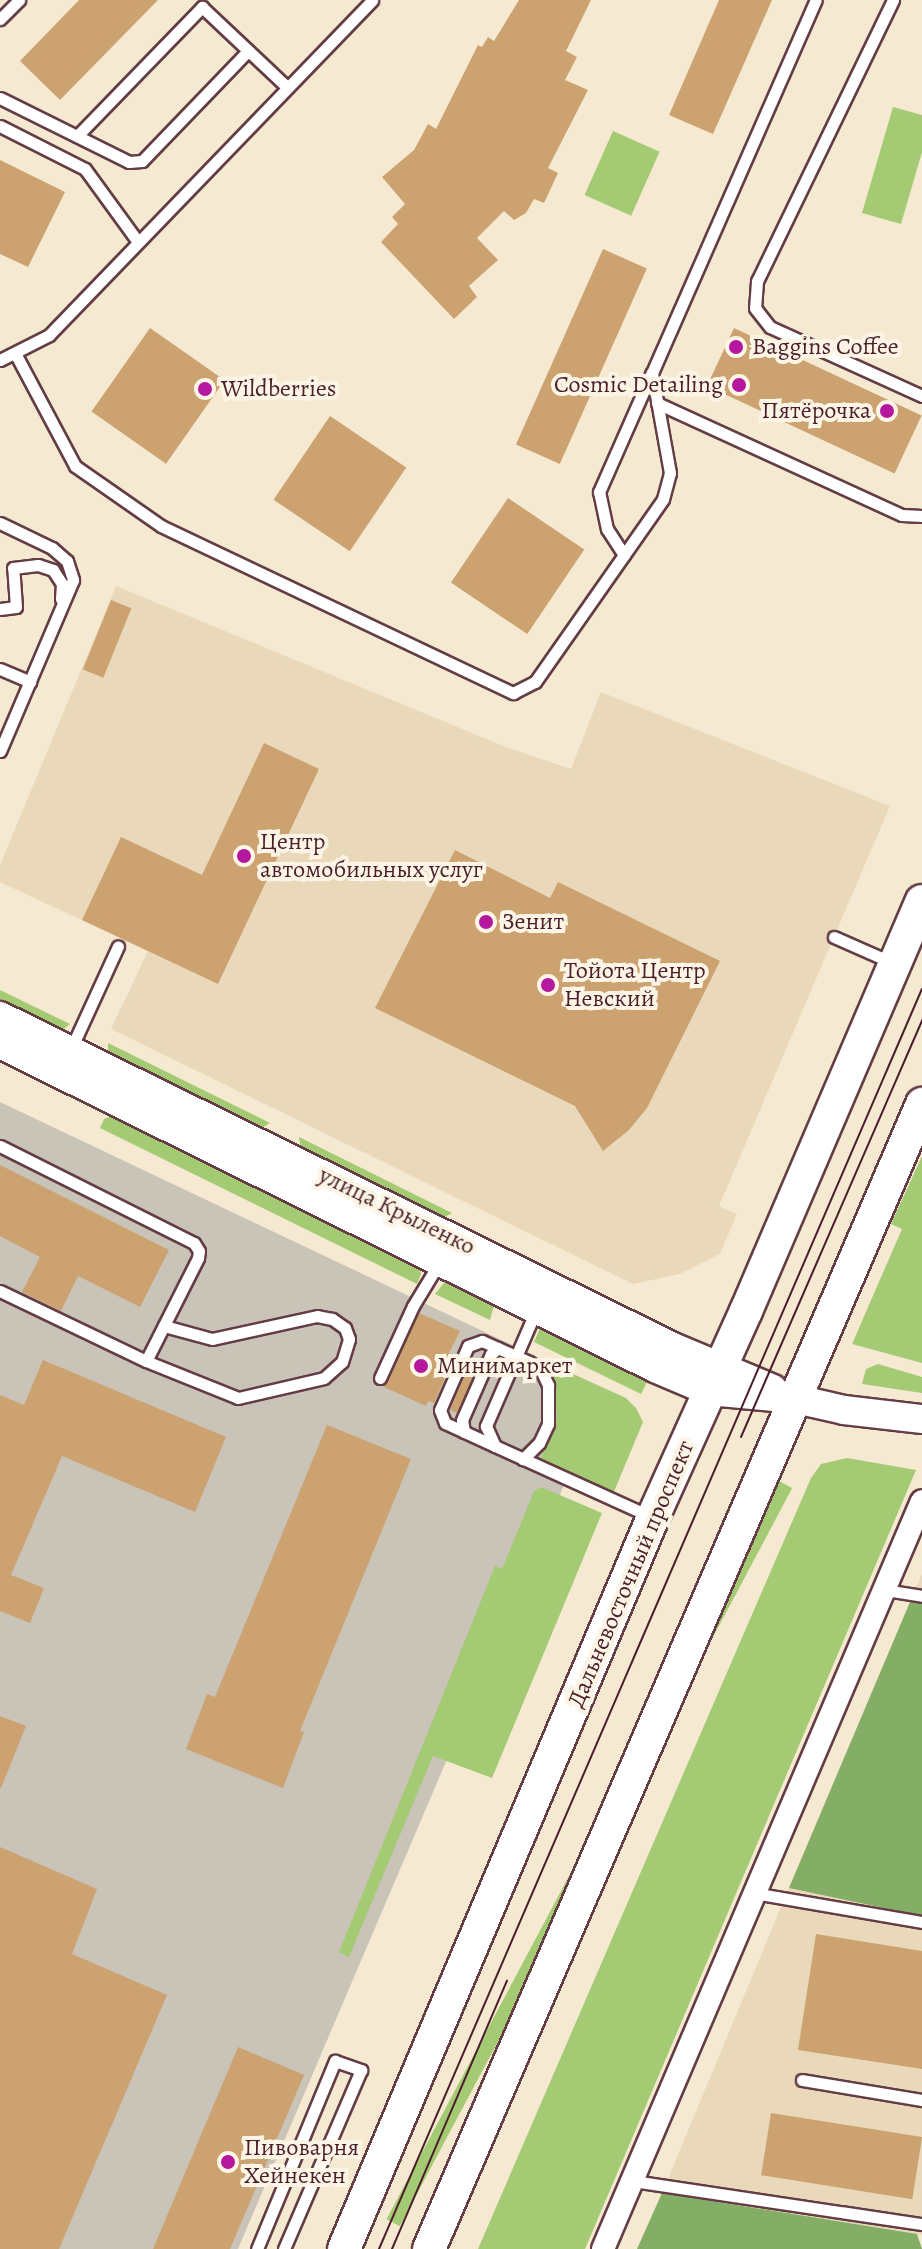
<!DOCTYPE html>
<meta charset="utf-8">
<style>
body{margin:0}
#map{position:relative;width:922px;height:2249px;overflow:hidden;background:#f5ead1;font-family:Alegreya,serif}
div>[style]{position:absolute}
.built>*{inset:0;background:#e9d9ba}
.industrial>*{inset:0;background:#c9c3b8}
.green>*{inset:0;background:#a5ca74;transform-origin:0 0}
.forest>*{inset:0;background:#84ae66}
.building>*{inset:0;background:#cca270;transform-origin:0 0}
.roads{filter:drop-shadow(2px 0 #643d44) drop-shadow(-2px 0 #643d44) drop-shadow(0 2px #643d44) drop-shadow(0 -2px #643d44)}
.service>*{height:11px;margin:-5.5px;padding:0 5.5px;transform-origin:5.5px;border-radius:5.5px;background:#fff}
.minor>*{height:22px;margin:-11px;padding:0 11px;transform-origin:11px;border-radius:11px;background:#fff}
.tertiary>*{height:28px;margin:-14px;padding:0 14px;transform-origin:14px;border-radius:14px;background:#fff}
.secondary>*{height:32px;margin:-16px;padding:0 16px;transform-origin:16px;border-radius:16px;background:#fff}
.tram>*{height:2px;margin:-1px;padding:0 1px;transform-origin:1px;border-radius:1px;background:#4a1f2b}
.dots>*{width:22px;height:22px;translate:-50% -50%;box-sizing:border-box;border:4px solid #fcf5e5;border-radius:50%}
span{translate:-50% -50%;white-space:nowrap;text-align:center;line-height:1.15;-webkit-text-stroke:8px #fcf5e5;paint-order:stroke}
.poi-label{font-size:24px;color:#4a1f2b}
.left{translate:0 -50%;text-align:left}
.right{translate:-100% -50%;text-align:right}
.street-label{font-size:24px;color:#4a1f2b}
</style>
<div id="map">
<div class="built">
<div style="clip-path:polygon(116px 586px,506px 747px,571px 769px,601px 692px,890px 806px,719px 1206px,737px 1214px,720px 1254px,680px 1274px,633px 1284px,111px 1029px,148px 951px,0 882px,0 865px)"></div>
<div style="clip-path:polygon(922px 1574px,922px 2235px,662px 2193px,789px 1888px)"></div>
</div>
<div class="industrial">
<div style="clip-path:polygon(0 1102px,605px 1389px,238px 2249px,0 2249px)"></div>
</div>
<div class="green">
<div style="clip-path:polygon(893px 107px,922px 115px,922px 152px,901px 224px,862px 213px)"></div>
<div style="left:613px;top:131px;width:51px;height:70px;rotate:24deg"></div>
<div style="clip-path:polygon(0 990px,70px 1024px,61px 1031px,0 1001px)"></div>
<div style="clip-path:polygon(108px 1043px,270px 1123px,262px 1128px,108px 1054px)"></div>
<div style="clip-path:polygon(116px 1114px,419px 1264px,421px 1274px,417px 1284px,100px 1128px,104px 1119px)"></div>
<div style="clip-path:polygon(299px 1137px,452px 1213px,443px 1218px,301px 1149px)"></div>
<div style="clip-path:polygon(922px 1156px,922px 1363px,852px 1344px,902px 1229px,891px 1224px)"></div>
<div style="clip-path:polygon(448px 1278px,495px 1302px,490px 1320px,435px 1294px)"></div>
<div style="clip-path:polygon(546px 1326px,649px 1378px,641px 1394px,534px 1342px,540px 1328px)"></div>
<div style="clip-path:polygon(544px 1361px,626px 1398px,636px 1408px,643px 1422px,613px 1494px,540px 1460px,557px 1417px,553px 1376px,541px 1363px)"></div>
<div style="clip-path:polygon(878px 1364px,922px 1377px,922px 1393px,862px 1384px,866px 1369px)"></div>
<div style="clip-path:polygon(847px 1458px,916px 1470px,585px 2249px,478px 2249px,811px 1478px,821px 1464px)"></div>
<div style="left:779px;top:1481px;width:15px;height:836px;rotate:28deg"></div>
<div style="clip-path:polygon(541px 1487px,602px 1513px,492px 1778px,433px 1756px,349px 1957px,339px 1952px,495px 1566px,502px 1569px,534px 1491px)"></div>
</div>
<div class="forest">
<div style="clip-path:polygon(910px 1602px,922px 1603px,922px 1916px,789px 1888px)"></div>
<div style="clip-path:polygon(662px 2193px,917px 2234px,922px 2249px,637px 2249px)"></div>
</div>
<div class="building">
<div style="clip-path:polygon(79px 0,158px 0,60px 100px,20px 61px)"></div>
<div style="clip-path:polygon(519px 0,591px 0,566px 51px,577px 57px,565px 80px,588px 90px,548px 168px,558px 173px,544px 203px,534px 199px,526px 213px,514px 220px,504px 211px,477px 238px,498px 260px,469px 286px,477px 297px,454px 319px,381px 242px,398px 224px,392px 217px,405px 204px,382px 177px,414px 150px,428px 124px,436px 129px,478px 45px,482px 47px,488px 37px,494px 41px)"></div>
<div style="clip-path:polygon(719px 0,772px 0,713px 134px,669px 115px)"></div>
<div style="clip-path:polygon(0 160px,65px 192px,28px 267px,0 254px)"></div>
<div style="left:603px;top:249px;width:48px;height:214px;rotate:24deg"></div>
<div style="left:150px;top:328px;width:91px;height:102px;rotate:35deg"></div>
<div style="left:734px;top:328px;width:207px;height:64px;rotate:25deg"></div>
<div style="left:330px;top:416px;width:92px;height:101px;rotate:34deg"></div>
<div style="left:508px;top:498px;width:92px;height:102px;rotate:34deg"></div>
<div style="left:111px;top:600px;width:22px;height:75px;rotate:22deg"></div>
<div style="clip-path:polygon(264px 743px,319px 769px,218px 984px,82px 920px,121px 837px,202px 875px)"></div>
<div style="clip-path:polygon(455px 850px,550px 898px,558px 882px,720px 961px,647px 1108px,629px 1130px,603px 1151px,575px 1106px,375px 1008px)"></div>
<div style="clip-path:polygon(0 1165px,169px 1250px,140px 1307px,78px 1276px,61px 1311px,22px 1292px,40px 1257px,0 1236px)"></div>
<div style="clip-path:polygon(419px 1313px,460px 1331px,449px 1353px,455px 1355px,434px 1403px,428px 1401px,426px 1406px,384px 1387px)"></div>
<div style="clip-path:polygon(43px 1360px,226px 1437px,195px 1512px,62px 1456px,11px 1575px,44px 1588px,30px 1623px,0 1611px,0 1395px,24px 1405px)"></div>
<div style="left:470px;top:1363px;width:8px;height:51px;rotate:23deg"></div>
<div style="clip-path:polygon(327px 1425px,411px 1459px,300px 1731px,304px 1732px,283px 1788px,186px 1749px,207px 1694px,215px 1697px)"></div>
<div style="clip-path:polygon(0 1716px,26px 1726px,1px 1788px,0 1788px)"></div>
<div style="clip-path:polygon(0 1847px,97px 1889px,72px 1954px,167px 1995px,59px 2249px,0 2249px)"></div>
<div style="clip-path:polygon(816px 1934px,922px 1951px,922px 2069px,798px 2050px)"></div>
<div style="clip-path:polygon(238px 2047px,304px 2075px,230px 2249px,153px 2249px)"></div>
<div style="left:771px;top:2113px;width:153px;height:63px;rotate:9deg"></div>
</div>
<div class="roads">
<div class="service">
<div style="left:893px;top:0;width:312px;rotate:115.8deg"></div>
<div style="left:757px;top:281px;width:27px;rotate:94deg"></div>
<div style="left:755px;top:308px;width:24px;rotate:52deg"></div>
<div style="left:770px;top:327px;width:167px;rotate:24.4deg"></div>
<div style="left:0;top:19px;width:27px;rotate:-45deg"></div>
<div style="left:0;top:98px;width:144px;rotate:26.4deg"></div>
<div style="left:129px;top:162px;width:13px;rotate:-4deg"></div>
<div style="left:142px;top:161px;width:153px;rotate:-46.1deg"></div>
<div style="left:0;top:126px;width:95px;rotate:26.8deg"></div>
<div style="left:85px;top:169px;width:90px;rotate:54deg"></div>
<div style="left:77px;top:136px;width:180px;rotate:-45.9deg"></div>
<div style="left:202px;top:7px;width:117px;rotate:43.3deg"></div>
<div style="left:15px;top:353px;width:128px;rotate:62deg"></div>
<div style="left:75px;top:466px;width:105px;rotate:34.9deg"></div>
<div style="left:161px;top:526px;width:390px;rotate:25.4deg"></div>
<div style="left:513px;top:693px;width:25px;rotate:-27deg"></div>
<div style="left:535px;top:682px;width:223px;rotate:-55deg"></div>
<div style="left:663px;top:499px;width:27px;rotate:-75deg"></div>
<div style="left:670px;top:473px;width:102px;rotate:-100.2deg"></div>
<div style="left:652px;top:373px;width:407px;rotate:-66.3deg"></div>
<div style="left:0;top:360px;width:55px;rotate:-27deg"></div>
<div style="left:49px;top:335px;width:465px;rotate:-46deg"></div>
<div style="left:657px;top:403px;width:269px;rotate:24.6deg"></div>
<div style="left:902px;top:515px;width:20px;rotate:3deg"></div>
<div style="left:0;top:523px;width:58px;rotate:25.7deg"></div>
<div style="left:52px;top:548px;width:20px;rotate:41deg"></div>
<div style="left:67px;top:561px;width:20px;rotate:72deg"></div>
<div style="left:73px;top:580px;width:186px;rotate:113.1deg"></div>
<div style="left:624px;top:555px;width:31px;rotate:-123deg"></div>
<div style="left:607px;top:529px;width:38px;rotate:-102deg"></div>
<div style="left:599px;top:492px;width:129px;rotate:-66.2deg"></div>
<div style="left:0;top:609px;width:16px;rotate:-7deg"></div>
<div style="left:16px;top:607px;width:39px;rotate:-94deg"></div>
<div style="left:13px;top:568px;width:25px;rotate:-7deg"></div>
<div style="left:38px;top:565px;width:16px;rotate:18deg"></div>
<div style="left:53px;top:570px;width:17px;rotate:57deg"></div>
<div style="left:62px;top:584px;width:15px;rotate:94deg"></div>
<div style="left:0;top:669px;width:33px;rotate:23deg"></div>
<div style="left:834px;top:937px;width:64px;rotate:23.8deg"></div>
<div style="left:70px;top:1051px;width:115px;rotate:-65.4deg"></div>
<div style="left:0;top:1146px;width:217px;rotate:26.6deg"></div>
<div style="left:194px;top:1243px;width:9px;rotate:58deg"></div>
<div style="left:199px;top:1251px;width:7px;rotate:98deg"></div>
<div style="left:198px;top:1258px;width:115px;rotate:116.8deg"></div>
<div style="left:146px;top:1361px;width:162px;rotate:-154.4deg"></div>
<div style="left:537px;top:1308px;width:129px;rotate:113.4deg"></div>
<div style="left:486px;top:1426px;width:22px;rotate:66deg"></div>
<div style="left:495px;top:1446px;width:169px;rotate:24.4deg"></div>
<div style="left:146px;top:1361px;width:99px;rotate:21.9deg"></div>
<div style="left:238px;top:1398px;width:88px;rotate:-13.1deg"></div>
<div style="left:324px;top:1378px;width:24px;rotate:-42deg"></div>
<div style="left:342px;top:1362px;width:24px;rotate:-73deg"></div>
<div style="left:349px;top:1339px;width:12px;rotate:-110deg"></div>
<div style="left:345px;top:1328px;width:16px;rotate:-145deg"></div>
<div style="left:332px;top:1319px;width:15px;rotate:-169deg"></div>
<div style="left:317px;top:1316px;width:107px;rotate:167.6deg"></div>
<div style="left:212px;top:1339px;width:50px;rotate:-164.8deg"></div>
<div style="left:380px;top:1378px;width:79px;rotate:-65.4deg"></div>
<div style="left:413px;top:1306px;width:50px;rotate:-58.8deg"></div>
<div style="left:464px;top:1432px;width:12px;rotate:-99deg"></div>
<div style="left:462px;top:1420px;width:72px;rotate:-66.3deg"></div>
<div style="left:491px;top:1354px;width:9px;rotate:-41deg"></div>
<div style="left:495px;top:1446px;width:55px;rotate:-155.3deg"></div>
<div style="left:445px;top:1423px;width:14px;rotate:-111deg"></div>
<div style="left:440px;top:1410px;width:70px;rotate:-66.4deg"></div>
<div style="left:468px;top:1346px;width:15px;rotate:-20deg"></div>
<div style="left:482px;top:1341px;width:51px;rotate:24.1deg"></div>
<div style="left:529px;top:1362px;width:14px;rotate:34deg"></div>
<div style="left:541px;top:1370px;width:17px;rotate:65deg"></div>
<div style="left:548px;top:1385px;width:39px;rotate:90deg"></div>
<div style="left:548px;top:1424px;width:21px;rotate:115deg"></div>
<div style="left:539px;top:1443px;width:23px;rotate:135deg"></div>
<div style="left:885px;top:1590px;width:37px;rotate:9deg"></div>
<div style="left:754px;top:1893px;width:170px;rotate:9.8deg"></div>
<div style="left:802px;top:2080px;width:122px;rotate:9.5deg"></div>
<div style="left:633px;top:2181px;width:292px;rotate:8.5deg"></div>
<div style="left:257px;top:2249px;width:204px;rotate:-67.5deg"></div>
<div style="left:335px;top:2061px;width:28px;rotate:19deg"></div>
<div style="left:361px;top:2070px;width:195px;rotate:113.3deg"></div>
</div>
<div class="minor">
<div style="left:603px;top:2249px;width:813px;rotate:-66.9deg"></div>
</div>
<div class="tertiary">
<div style="left:0;top:1016px;width:750px;rotate:26.19deg"></div>
<div style="left:673px;top:1347px;width:108px;rotate:22.8deg"></div>
<div style="left:0;top:1044px;width:731px;rotate:26.32deg"></div>
<div style="left:655px;top:1368px;width:59px;rotate:23.1deg"></div>
<div style="left:709px;top:1391px;width:87px;rotate:5.3deg"></div>
<div style="left:796px;top:1399px;width:49px;rotate:12.9deg"></div>
<div style="left:844px;top:1410px;width:79px;rotate:6.6deg"></div>
</div>
<div class="secondary">
<div style="left:344px;top:2249px;width:795px;rotate:-67.11deg"></div>
<div style="left:653px;top:1517px;width:226px;rotate:-65.7deg"></div>
<div style="left:746px;top:1311px;width:446px;rotate:-66.8deg"></div>
<div style="left:429px;top:2249px;width:1247px;rotate:-66.7deg"></div>
</div>
</div>
<div class="tram">
<div style="left:741px;top:1437px;width:455px;rotate:-66.5deg"></div>
<div style="left:379px;top:2249px;width:1372px;rotate:-66.69deg"></div>
<div style="left:392px;top:2249px;width:292px;rotate:-66.8deg"></div>
</div>
<div class="dots">
<div style="left:736px;top:347px;background:#b5179e"></div>
<div style="left:739px;top:385px;background:#b5179e"></div>
<div style="left:205px;top:389px;background:#b5179e"></div>
<div style="left:887px;top:411px;background:#b5179e"></div>
<div style="left:244px;top:856px;background:#b5179e"></div>
<div style="left:486px;top:922px;background:#b5179e"></div>
<div style="left:548px;top:985px;background:#b5179e"></div>
<div style="left:421px;top:1366px;background:#b5179e"></div>
<div style="left:228px;top:2162px;background:#b5179e"></div>
</div>
<div class="poi-label">
<span class="left" style="left:752px;top:347px">Baggins Coffee</span>
<span class="right" style="left:723px;top:385px">Cosmic Detailing</span>
<span class="left" style="left:221px;top:389px">Wildberries</span>
<span class="right" style="left:871px;top:411px">Пятёрочка</span>
<span class="left" style="left:260px;top:856px">Центр<br>автомобильных услуг</span>
<span class="left" style="left:502px;top:922px">Зенит</span>
<span class="left" style="left:564px;top:985px">Тойота Центр<br>Невский</span>
<span class="left" style="left:437px;top:1366px">Минимаркет</span>
<span class="left" style="left:244px;top:2162px">Пивоварня<br>Хейнекен</span>
</div>
<div class="street-label">
<span style="left:397px;top:1211px;rotate:26deg">улица Крыленко</span>
<span style="left:631px;top:1574px;rotate:-67deg">Дальневосточный проспект</span>
</div>
</div>
